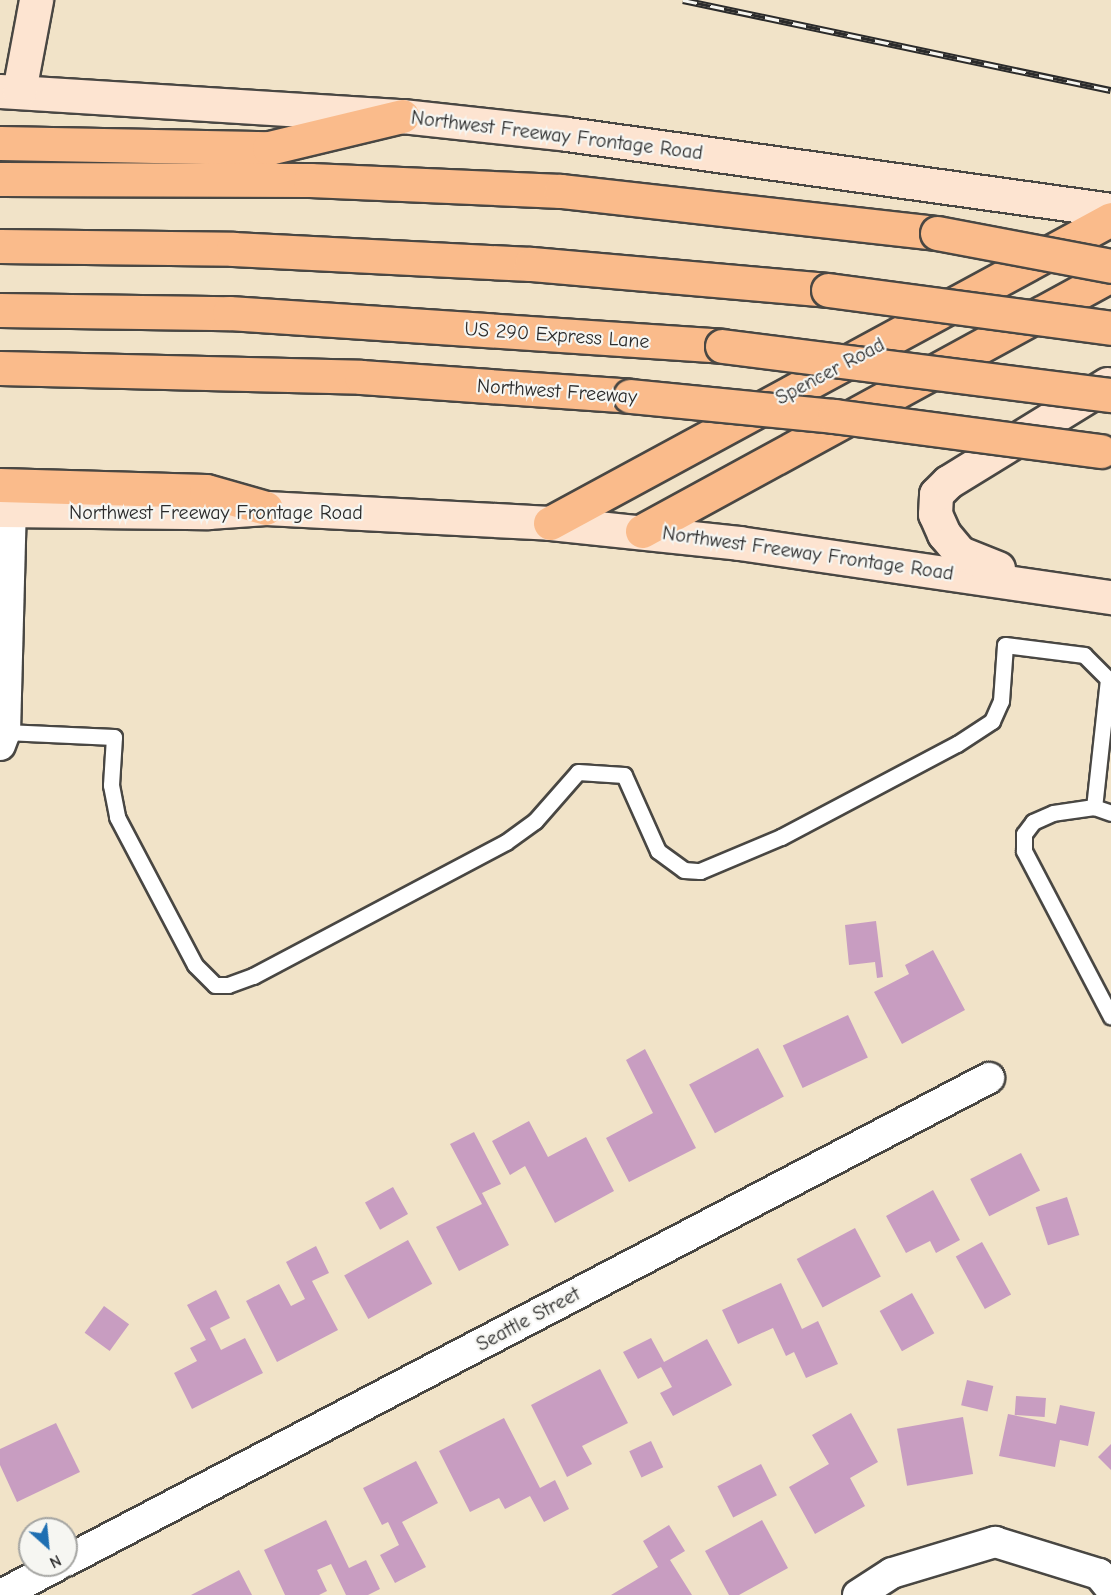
<!DOCTYPE html>
<style>
body{margin:0}
#map{position:relative;width:1111px;height:1595px;overflow:hidden;background:#f1e3c8;font-family:"Comic Neue",sans-serif}
div>[style]{position:absolute}
.building>*{inset:0;background:#c89dc1;transform-origin:0 0}
.roads{filter:drop-shadow(2px 0 #494743) drop-shadow(-2px 0 #494743) drop-shadow(0 2px #494743) drop-shadow(0 -2px #494743)}
.service>*{height:15px;margin:-7.5px;padding:0 7.5px;transform-origin:7.5px;border-radius:7.5px;background:#fff}
.minor>*{height:30px;margin:-15px;padding:0 15px;transform-origin:15px;border-radius:15px;background:#fff}
.secondary>*{height:33px;margin:-16.5px;padding:0 16.5px;transform-origin:16.5px;border-radius:16.5px;background:#fde4d1}
.primary>*{height:33px;margin:-16.5px;padding:0 16.5px;transform-origin:16.5px;border-radius:16.5px;background:#fabb8b}
.motorway>*{height:33px;margin:-16.5px;padding:0 16.5px;transform-origin:16.5px;border-radius:16.5px;background:#fabb8b}
.rail>*{height:7px;margin-top:-3.5px;transform-origin:0;background:repeating-linear-gradient(90deg,#f6f6f2 0 14px,#2b2b2b 0 28px);box-sizing:border-box;border-block:2px solid #2b2b2b}
.bridges{filter:drop-shadow(2px 0 #494743) drop-shadow(-2px 0 #494743) drop-shadow(0 2px #494743) drop-shadow(0 -2px #494743)}
.motorway-bridge>*{height:33px;margin:-16.5px;padding:0 16.5px;transform-origin:16.5px;border-radius:16.5px;background:#fabb8b}
span{translate:-50% -50%;white-space:nowrap;text-align:center;line-height:1.15;-webkit-text-stroke:4.5px #f6f6f2;paint-order:stroke}
.street-label{font-size:20px;color:#2b2b2b}
.north{position:absolute;left:18px;top:1517px;width:60px;height:60px;box-sizing:border-box;background:#f6f6f2;border:2px solid #a5a5a2;border-radius:50%;rotate:153deg;font-size:16px;font-weight:700;line-height:24px;text-align:center;color:#2b2b2b}
.north::after{content:'';display:block;margin:auto;width:21px;height:27px;background:#1f6fb2;clip-path:polygon(50% 0,100% 100%,50% 72%,0 100%)}
</style>
<div id="map">
<div class="building">
<div style="clip-path:polygon(876px 921px,883px 977px,877px 978px,875px 962px,849px 965px,845px 925px)"></div>
<div style="clip-path:polygon(933px 950px,965px 1010px,902px 1044px,874px 992px,909px 974px,905px 965px)"></div>
<div style="left:848px;top:1015px;width:47px;height:72px;rotate:65deg"></div>
<div style="left:758px;top:1048px;width:55px;height:78px;rotate:62deg"></div>
<div style="clip-path:polygon(645px 1049px,696px 1148px,629px 1182px,606px 1138px,653px 1113px,626px 1060px)"></div>
<div style="clip-path:polygon(529px 1121px,548px 1157px,586px 1137px,614px 1191px,555px 1223px,525px 1166px,510px 1175px,492px 1141px)"></div>
<div style="clip-path:polygon(474px 1132px,501px 1184px,482px 1193px,509px 1245px,459px 1271px,436px 1227px,482px 1204px,450px 1144px)"></div>
<div style="left:1021px;top:1153px;width:42px;height:57px;rotate:63deg"></div>
<div style="left:393px;top:1187px;width:31px;height:32px;rotate:61deg"></div>
<div style="clip-path:polygon(933px 1190px,960px 1240px,936px 1253px,930px 1241px,906px 1253px,886px 1216px)"></div>
<div style="left:1067px;top:1197px;width:40px;height:33px;rotate:72deg"></div>
<div style="left:855px;top:1228px;width:55px;height:66px;rotate:62deg"></div>
<div style="left:408px;top:1240px;width:50px;height:73px;rotate:61deg"></div>
<div style="left:982px;top:1242px;width:60px;height:30px;rotate:61deg"></div>
<div style="clip-path:polygon(316px 1246px,329px 1273px,312px 1281px,338px 1330px,277px 1362px,246px 1301px,279px 1284px,291px 1306px,305px 1299px,286px 1262px)"></div>
<div style="clip-path:polygon(781px 1283px,802px 1329px,818px 1321px,838px 1364px,806px 1378px,794px 1352px,786px 1356px,773px 1328px,738px 1344px,722px 1310px)"></div>
<div style="clip-path:polygon(216px 1290px,230px 1318px,210px 1328px,221px 1350px,245px 1338px,263px 1373px,192px 1409px,174px 1373px,197px 1361px,190px 1348px,206px 1340px,187px 1305px)"></div>
<div style="left:912px;top:1293px;width:46px;height:37px;rotate:61deg"></div>
<div style="left:104px;top:1306px;width:31px;height:33px;rotate:36deg"></div>
<div style="clip-path:polygon(651px 1338px,664px 1362px,707px 1339px,732px 1385px,673px 1416px,660px 1393px,672px 1387px,661px 1367px,638px 1379px,623px 1352px)"></div>
<div style="clip-path:polygon(600px 1369px,628px 1423px,582px 1446px,592px 1464px,567px 1477px,531px 1405px)"></div>
<div style="left:967px;top:1380px;width:27px;height:26px;rotate:13deg"></div>
<div style="left:1016px;top:1396px;width:30px;height:19px;rotate:4deg"></div>
<div style="clip-path:polygon(1060px 1405px,1095px 1412px,1088px 1446px,1060px 1440px,1055px 1467px,999px 1456px,1008px 1414px,1056px 1424px)"></div>
<div style="clip-path:polygon(851px 1413px,878px 1462px,850px 1478px,865px 1506px,815px 1534px,789px 1487px,829px 1464px,812px 1435px)"></div>
<div style="left:963px;top:1417px;width:58px;height:67px;rotate:80deg"></div>
<div style="clip-path:polygon(504px 1418px,540px 1488px,555px 1480px,569px 1509px,544px 1522px,530px 1496px,505px 1509px,499px 1498px,470px 1512px,439px 1451px)"></div>
<div style="clip-path:polygon(56px 1423px,80px 1472px,17px 1502px,0 1465px,0 1449px)"></div>
<div style="left:651px;top:1441px;width:29px;height:24px;rotate:65deg"></div>
<div style="clip-path:polygon(1111px 1444px,1111px 1470px,1098px 1457px)"></div>
<div style="clip-path:polygon(416px 1461px,438px 1503px,402px 1522px,426px 1567px,395px 1583px,380px 1555px,399px 1545px,388px 1522px,382px 1525px,363px 1488px)"></div>
<div style="left:761px;top:1464px;width:35px;height:49px;rotate:63deg"></div>
<div style="clip-path:polygon(326px 1520px,349px 1568px,366px 1560px,380px 1589px,368px 1595px,346px 1595px,331px 1564px,317px 1570px,327px 1591px,319px 1595px,285px 1595px,264px 1550px)"></div>
<div style="clip-path:polygon(762px 1520px,788px 1568px,739px 1595px,729px 1595px,705px 1551px)"></div>
<div style="clip-path:polygon(669px 1525px,685px 1551px,670px 1560px,692px 1595px,611px 1595px,658px 1567px,643px 1541px)"></div>
<div style="clip-path:polygon(239px 1570px,252px 1595px,191px 1595px)"></div>
</div>
<div class="roads">
<div class="service">
<div style="left:1111px;top:680px;width:3px;rotate:-162deg"></div>
<div style="left:1108px;top:679px;width:129px;rotate:96.2deg"></div>
<div style="left:1094px;top:807px;width:18px;rotate:19deg"></div>
<div style="left:5px;top:732px;width:109px;rotate:2.6deg"></div>
<div style="left:114px;top:737px;width:48px;rotate:93.6deg"></div>
<div style="left:111px;top:785px;width:33px;rotate:79deg"></div>
<div style="left:117px;top:817px;width:167px;rotate:62.2deg"></div>
<div style="left:195px;top:965px;width:28px;rotate:45deg"></div>
<div style="left:215px;top:985px;width:13px"></div>
<div style="left:228px;top:985px;width:27px;rotate:-20deg"></div>
<div style="left:253px;top:976px;width:286px;rotate:-27.9deg"></div>
<div style="left:506px;top:842px;width:36px;rotate:-36deg"></div>
<div style="left:535px;top:821px;width:65px;rotate:-48.7deg"></div>
<div style="left:578px;top:772px;width:46px;rotate:3.7deg"></div>
<div style="left:624px;top:775px;width:83px;rotate:65.9deg"></div>
<div style="left:658px;top:851px;width:32px;rotate:36deg"></div>
<div style="left:684px;top:870px;width:16px;rotate:4deg"></div>
<div style="left:700px;top:871px;width:88px;rotate:-22.8deg"></div>
<div style="left:781px;top:837px;width:199px;rotate:-27.9deg"></div>
<div style="left:957px;top:744px;width:42px;rotate:-33.3deg"></div>
<div style="left:992px;top:721px;width:22px;rotate:-66deg"></div>
<div style="left:1001px;top:701px;width:56px;rotate:-85.9deg"></div>
<div style="left:1005px;top:645px;width:80px;rotate:7.2deg"></div>
<div style="left:1084px;top:655px;width:34px;rotate:45deg"></div>
<div style="left:1094px;top:807px;width:41px;rotate:171.7deg"></div>
<div style="left:1053px;top:813px;width:22px;rotate:156deg"></div>
<div style="left:1033px;top:822px;width:15px;rotate:127deg"></div>
<div style="left:1024px;top:834px;width:17px;rotate:90deg"></div>
<div style="left:1024px;top:851px;width:187px;rotate:62.3deg"></div>
</div>
<div class="minor">
<div style="left:0;top:745px;width:14px;rotate:-69deg"></div>
<div style="left:5px;top:732px;width:222px;rotate:-88.5deg"></div>
<div style="left:66px;top:1561px;width:1042px;rotate:-27.62deg"></div>
<div style="left:1px;top:1595px;width:64px;rotate:-27.8deg"></div>
<div style="left:858px;top:1595px;width:40px;rotate:-32.9deg"></div>
<div style="left:892px;top:1573px;width:108px;rotate:-16.8deg"></div>
<div style="left:995px;top:1542px;width:109px;rotate:17.1deg"></div>
<div style="left:1099px;top:1574px;width:19px;rotate:51deg"></div>
</div>
<div class="secondary">
<div style="left:0;top:91px;width:403px;rotate:3.6deg"></div>
<div style="left:402px;top:116px;width:166px;rotate:6.2deg"></div>
<div style="left:567px;top:134px;width:549px;rotate:7.95deg"></div>
<div style="left:19px;top:91px;width:93px;rotate:-79.4deg"></div>
<div style="left:0;top:510px;width:208px;rotate:0.6deg"></div>
<div style="left:208px;top:512px;width:58px;rotate:-3.9deg"></div>
<div style="left:266px;top:508px;width:284px;rotate:3deg"></div>
<div style="left:550px;top:523px;width:190px;rotate:6deg"></div>
<div style="left:739px;top:543px;width:376px;rotate:8.3deg"></div>
<div style="left:998px;top:568px;width:41px;rotate:-158.5deg"></div>
<div style="left:960px;top:553px;width:25px;rotate:-130deg"></div>
<div style="left:944px;top:534px;width:22px;rotate:-114deg"></div>
<div style="left:935px;top:514px;width:20px;rotate:-87deg"></div>
<div style="left:936px;top:494px;width:17px;rotate:-45deg"></div>
<div style="left:948px;top:482px;width:187px;rotate:-31.6deg"></div>
</div>
<div class="primary">
<div style="left:550px;top:523px;width:638px;rotate:-28.45deg"></div>
<div style="left:642px;top:531px;width:534px;rotate:-28.63deg"></div>
</div>
<div class="motorway">
<div style="left:0;top:143px;width:269px;rotate:1.1deg"></div>
<div style="left:269px;top:148px;width:137px;rotate:-13.5deg"></div>
<div style="left:0;top:179px;width:310px;rotate:0.2deg"></div>
<div style="left:310px;top:180px;width:251px;rotate:2.5deg"></div>
<div style="left:561px;top:191px;width:378px;rotate:6.4deg"></div>
<div style="left:0;top:246px;width:233px;rotate:0.7deg"></div>
<div style="left:233px;top:249px;width:298px;rotate:2.9deg"></div>
<div style="left:531px;top:264px;width:298px;rotate:5deg"></div>
<div style="left:0;top:310px;width:229px;rotate:0.8deg"></div>
<div style="left:229px;top:313px;width:494px;rotate:3.8deg"></div>
<div style="left:0;top:368px;width:361px;rotate:1.4deg"></div>
<div style="left:361px;top:377px;width:270px;rotate:4deg"></div>
<div style="left:0;top:485px;width:206px;rotate:1.7deg"></div>
<div style="left:206px;top:491px;width:62px;rotate:15.8deg"></div>
</div>
</div>
<div class="rail">
<div style="left:683px;top:0;width:437px;rotate:11.9deg"></div>
</div>
<div class="bridges">
<div class="motorway-bridge">
<div style="left:937px;top:233px;width:177px;rotate:10.7deg"></div>
<div style="left:828px;top:290px;width:286px;rotate:7.6deg"></div>
<div style="left:722px;top:346px;width:392px;rotate:7.2deg"></div>
<div style="left:630px;top:396px;width:205px;rotate:5.6deg"></div>
<div style="left:834px;top:416px;width:269px;rotate:7.5deg"></div>
</div>
</div>
<div class="street-label">
<span style="left:557px;top:135px;rotate:7deg">Northwest Freeway Frontage Road</span>
<span style="left:557px;top:335px;rotate:4deg">US 290 Express Lane</span>
<span style="left:830px;top:371px;rotate:-28deg">Spencer Road</span>
<span style="left:557px;top:391px;rotate:4deg">Northwest Freeway</span>
<span style="left:216px;top:512px">Northwest Freeway Frontage Road</span>
<span style="left:808px;top:553px;rotate:8deg">Northwest Freeway Frontage Road</span>
<span style="left:528px;top:1319px;rotate:-28deg">Seattle Street</span>
</div>
<div class="north">N</div>
</div>
